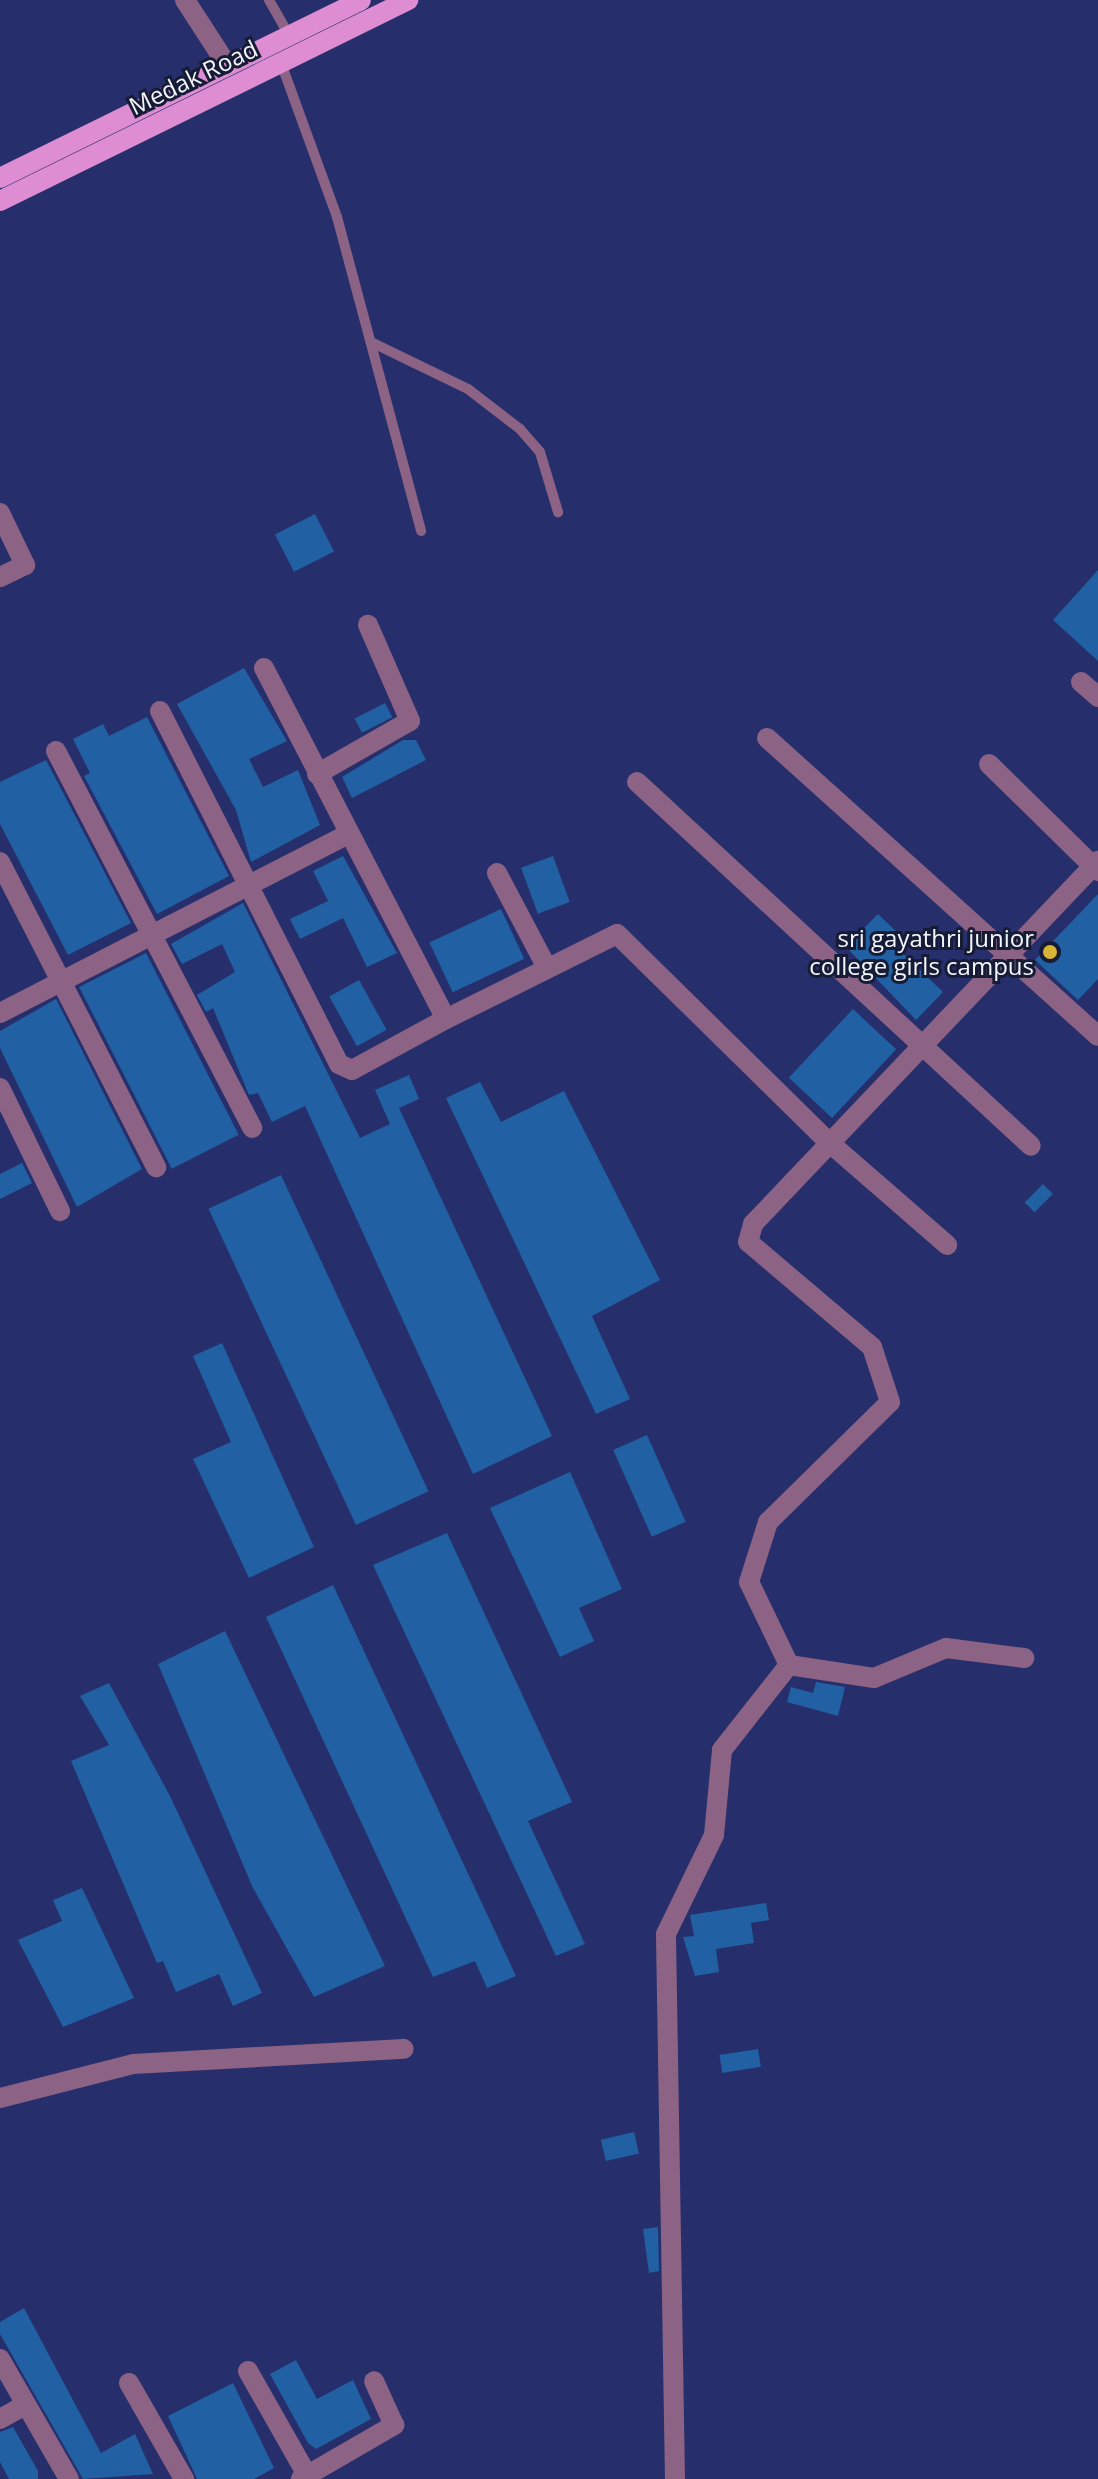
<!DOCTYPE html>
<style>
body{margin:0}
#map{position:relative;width:1098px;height:2479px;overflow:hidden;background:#262f6b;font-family:"Open Sans",sans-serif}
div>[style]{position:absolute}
.building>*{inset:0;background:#2060a3;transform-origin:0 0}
.lane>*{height:10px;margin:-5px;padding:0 5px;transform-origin:5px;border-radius:5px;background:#8c6385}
.street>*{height:20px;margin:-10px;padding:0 10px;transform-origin:10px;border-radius:10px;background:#8c6385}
.primary>*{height:20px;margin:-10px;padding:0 10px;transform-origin:10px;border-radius:10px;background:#df8dd2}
.dots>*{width:22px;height:22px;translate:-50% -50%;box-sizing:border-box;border:4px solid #161c36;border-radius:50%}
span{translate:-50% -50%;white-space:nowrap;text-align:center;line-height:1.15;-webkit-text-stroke:6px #161c36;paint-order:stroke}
.street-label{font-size:24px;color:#f2f5fc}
.poi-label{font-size:24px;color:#f2f5fc}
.right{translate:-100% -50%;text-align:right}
</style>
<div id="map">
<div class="building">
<div style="left:315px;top:514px;width:42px;height:45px;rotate:63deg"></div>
<div style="clip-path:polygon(1098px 570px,1098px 661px,1053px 620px)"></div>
<div style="clip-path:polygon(244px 668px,287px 741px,249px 759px,263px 787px,298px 770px,320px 825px,251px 862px,236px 810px,177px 704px)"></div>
<div style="left:385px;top:703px;width:16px;height:34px;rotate:63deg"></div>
<div style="clip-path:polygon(147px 717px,229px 876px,157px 914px,84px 776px,90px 773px,73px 739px,103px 724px,109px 736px)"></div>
<div style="clip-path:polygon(403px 740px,416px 740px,426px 760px,352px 798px,342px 777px)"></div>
<div style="clip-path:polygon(46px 760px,131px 923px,68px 955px,0 824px,0 782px)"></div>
<div style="clip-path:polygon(343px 856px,397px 953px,367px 967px,343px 918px,300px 939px,290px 919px,328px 901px,313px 871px)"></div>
<div style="left:553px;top:856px;width:49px;height:34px;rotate:70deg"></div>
<div style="clip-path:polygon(1098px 894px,1098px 979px,1078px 1000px,1035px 960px)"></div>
<div style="clip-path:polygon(243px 903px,360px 1138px,390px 1124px,375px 1090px,409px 1075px,419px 1099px,399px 1108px,552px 1436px,473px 1474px,305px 1106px,272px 1122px,258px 1093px,249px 1095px,213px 1008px,206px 1012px,197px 995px,235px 972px,222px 944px,182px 964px,171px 944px)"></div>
<div style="left:501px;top:909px;width:55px;height:79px;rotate:65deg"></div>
<div style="clip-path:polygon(878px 914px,902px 937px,894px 945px,943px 992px,916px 1020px,846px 947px)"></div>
<div style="left:146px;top:953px;width:204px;height:75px;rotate:63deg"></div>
<div style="left:359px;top:980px;width:57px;height:34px;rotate:61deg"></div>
<div style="clip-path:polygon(56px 999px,142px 1169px,77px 1207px,0 1048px,0 1031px)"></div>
<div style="left:853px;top:1009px;width:59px;height:94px;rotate:43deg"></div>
<div style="clip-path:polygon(480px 1082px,501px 1122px,564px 1091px,660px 1280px,592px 1316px,630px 1399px,596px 1414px,446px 1098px)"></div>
<div style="clip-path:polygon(22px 1163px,32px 1183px,0 1199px,0 1174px)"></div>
<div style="left:281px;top:1175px;width:349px;height:80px;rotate:65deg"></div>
<div style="left:1043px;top:1184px;width:14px;height:26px;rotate:45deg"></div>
<div style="clip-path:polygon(222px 1343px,314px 1547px,249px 1578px,193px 1459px,231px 1442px,193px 1356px)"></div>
<div style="left:647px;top:1435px;width:95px;height:37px;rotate:66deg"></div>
<div style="clip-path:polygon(570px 1472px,622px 1589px,579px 1608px,594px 1641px,560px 1657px,490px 1508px)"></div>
<div style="clip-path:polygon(447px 1533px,572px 1802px,528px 1821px,585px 1944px,556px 1956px,373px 1565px)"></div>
<div style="clip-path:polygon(333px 1585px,516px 1976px,487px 1988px,475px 1961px,433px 1977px,266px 1617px)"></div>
<div style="clip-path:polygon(225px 1631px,385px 1966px,314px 1997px,253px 1888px,158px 1664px)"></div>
<div style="clip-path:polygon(816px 1682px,845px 1687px,838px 1716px,787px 1702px,791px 1687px,813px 1693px)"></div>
<div style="clip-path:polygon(109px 1683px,170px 1796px,262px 1993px,233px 2006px,219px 1974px,176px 1992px,163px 1961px,157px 1963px,71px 1761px,109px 1745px,80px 1696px)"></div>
<div style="clip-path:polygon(82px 1888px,134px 1998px,63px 2027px,18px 1940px,62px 1921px,53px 1900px)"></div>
<div style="clip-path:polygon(766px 1903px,769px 1920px,751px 1923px,754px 1943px,716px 1949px,719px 1972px,695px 1976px,683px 1937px,694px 1936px,690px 1915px)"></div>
<div style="left:758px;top:2049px;width:18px;height:39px;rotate:81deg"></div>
<div style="left:634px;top:2132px;width:22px;height:34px;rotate:77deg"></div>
<div style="clip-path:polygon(658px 2227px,659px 2271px,649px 2273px,643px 2229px)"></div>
<div style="clip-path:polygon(24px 2308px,101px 2453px,135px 2434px,153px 2474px,83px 2479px,0 2334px,0 2322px)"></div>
<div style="clip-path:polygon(296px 2360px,317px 2399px,353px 2380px,371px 2419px,316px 2449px,308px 2443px,270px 2374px)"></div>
<div style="clip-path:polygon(233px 2383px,274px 2468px,254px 2479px,197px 2479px,168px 2416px)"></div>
<div style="clip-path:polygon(13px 2427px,38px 2471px,38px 2479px,9px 2479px,0 2462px,0 2432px)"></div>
</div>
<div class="lane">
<div style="left:269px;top:0;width:40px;rotate:60.3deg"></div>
<div style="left:281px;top:63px;width:164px;rotate:70deg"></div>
<div style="left:337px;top:217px;width:325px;rotate:75deg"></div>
<div style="left:373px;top:343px;width:106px;rotate:25.8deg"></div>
<div style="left:468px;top:389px;width:66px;rotate:37.6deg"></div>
<div style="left:520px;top:429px;width:30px;rotate:49deg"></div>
<div style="left:540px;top:452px;width:63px;rotate:73.3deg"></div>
</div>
<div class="street">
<div style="left:185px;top:0;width:77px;rotate:57.1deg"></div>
<div style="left:0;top:513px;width:58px;rotate:64.3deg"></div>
<div style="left:25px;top:565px;width:28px;rotate:154deg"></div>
<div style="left:264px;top:668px;width:395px;rotate:62.6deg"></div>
<div style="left:446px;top:1019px;width:191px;rotate:-26.4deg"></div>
<div style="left:617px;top:934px;width:300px;rotate:44.5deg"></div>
<div style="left:831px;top:1144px;width:154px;rotate:41deg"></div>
<div style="left:1081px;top:682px;width:23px;rotate:41deg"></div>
<div style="left:160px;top:711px;width:396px;rotate:63.1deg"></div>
<div style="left:339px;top:1064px;width:14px;rotate:25deg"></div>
<div style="left:352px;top:1070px;width:107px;rotate:-28.5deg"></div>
<div style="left:767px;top:738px;width:445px;rotate:42deg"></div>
<div style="left:56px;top:751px;width:425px;rotate:62.5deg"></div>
<div style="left:989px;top:764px;width:153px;rotate:44.5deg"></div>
<div style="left:317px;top:774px;width:107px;rotate:-29.7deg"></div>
<div style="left:410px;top:721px;width:105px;rotate:-113.6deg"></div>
<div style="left:637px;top:782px;width:536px;rotate:42.73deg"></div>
<div style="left:0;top:862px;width:343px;rotate:62.9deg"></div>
<div style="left:497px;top:873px;width:105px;rotate:62.2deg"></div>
<div style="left:0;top:1013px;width:392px;rotate:-27.2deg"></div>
<div style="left:0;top:1088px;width:137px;rotate:64deg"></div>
<div style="left:789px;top:1665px;width:92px;rotate:-115.7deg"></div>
<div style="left:749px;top:1582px;width:63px;rotate:-72.4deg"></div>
<div style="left:768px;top:1522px;width:171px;rotate:-44.5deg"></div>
<div style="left:890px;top:1402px;width:58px;rotate:-108.1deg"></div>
<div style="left:872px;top:1347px;width:162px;rotate:-139.7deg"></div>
<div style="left:748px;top:1242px;width:19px;rotate:-74deg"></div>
<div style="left:753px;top:1224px;width:501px;rotate:-46.46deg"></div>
<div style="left:0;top:2098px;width:137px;rotate:-14.3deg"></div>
<div style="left:133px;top:2064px;width:271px;rotate:-3.2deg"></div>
<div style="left:0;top:2359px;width:138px;rotate:60.1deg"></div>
<div style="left:248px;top:2371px;width:120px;rotate:60.4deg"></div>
<div style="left:129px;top:2383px;width:111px;rotate:60.2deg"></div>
<div style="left:0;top:2419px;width:29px;rotate:-29deg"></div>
<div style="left:301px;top:2479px;width:108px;rotate:-30.1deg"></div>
<div style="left:394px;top:2425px;width:48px;rotate:-114.4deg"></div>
<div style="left:675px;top:2479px;width:545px;rotate:-90.95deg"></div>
<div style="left:666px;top:1934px;width:110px;rotate:-64.1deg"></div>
<div style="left:714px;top:1835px;width:85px;rotate:-84.6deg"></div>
<div style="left:722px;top:1750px;width:108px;rotate:-51.8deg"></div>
<div style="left:789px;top:1665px;width:86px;rotate:8.7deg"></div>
<div style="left:874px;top:1678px;width:78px;rotate:-22.6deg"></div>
<div style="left:946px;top:1648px;width:79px;rotate:7.3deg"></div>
</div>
<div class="primary">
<div style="left:0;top:178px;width:402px;rotate:-26.2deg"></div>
<div style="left:0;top:201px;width:455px;rotate:-26.2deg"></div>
</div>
<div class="dots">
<div style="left:1050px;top:952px;background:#d7b434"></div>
</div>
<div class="street-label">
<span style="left:193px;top:77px;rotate:-26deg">Medak Road</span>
</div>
<div class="poi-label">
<span class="right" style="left:1034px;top:952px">sri gayathri junior<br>college girls campus</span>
</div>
</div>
